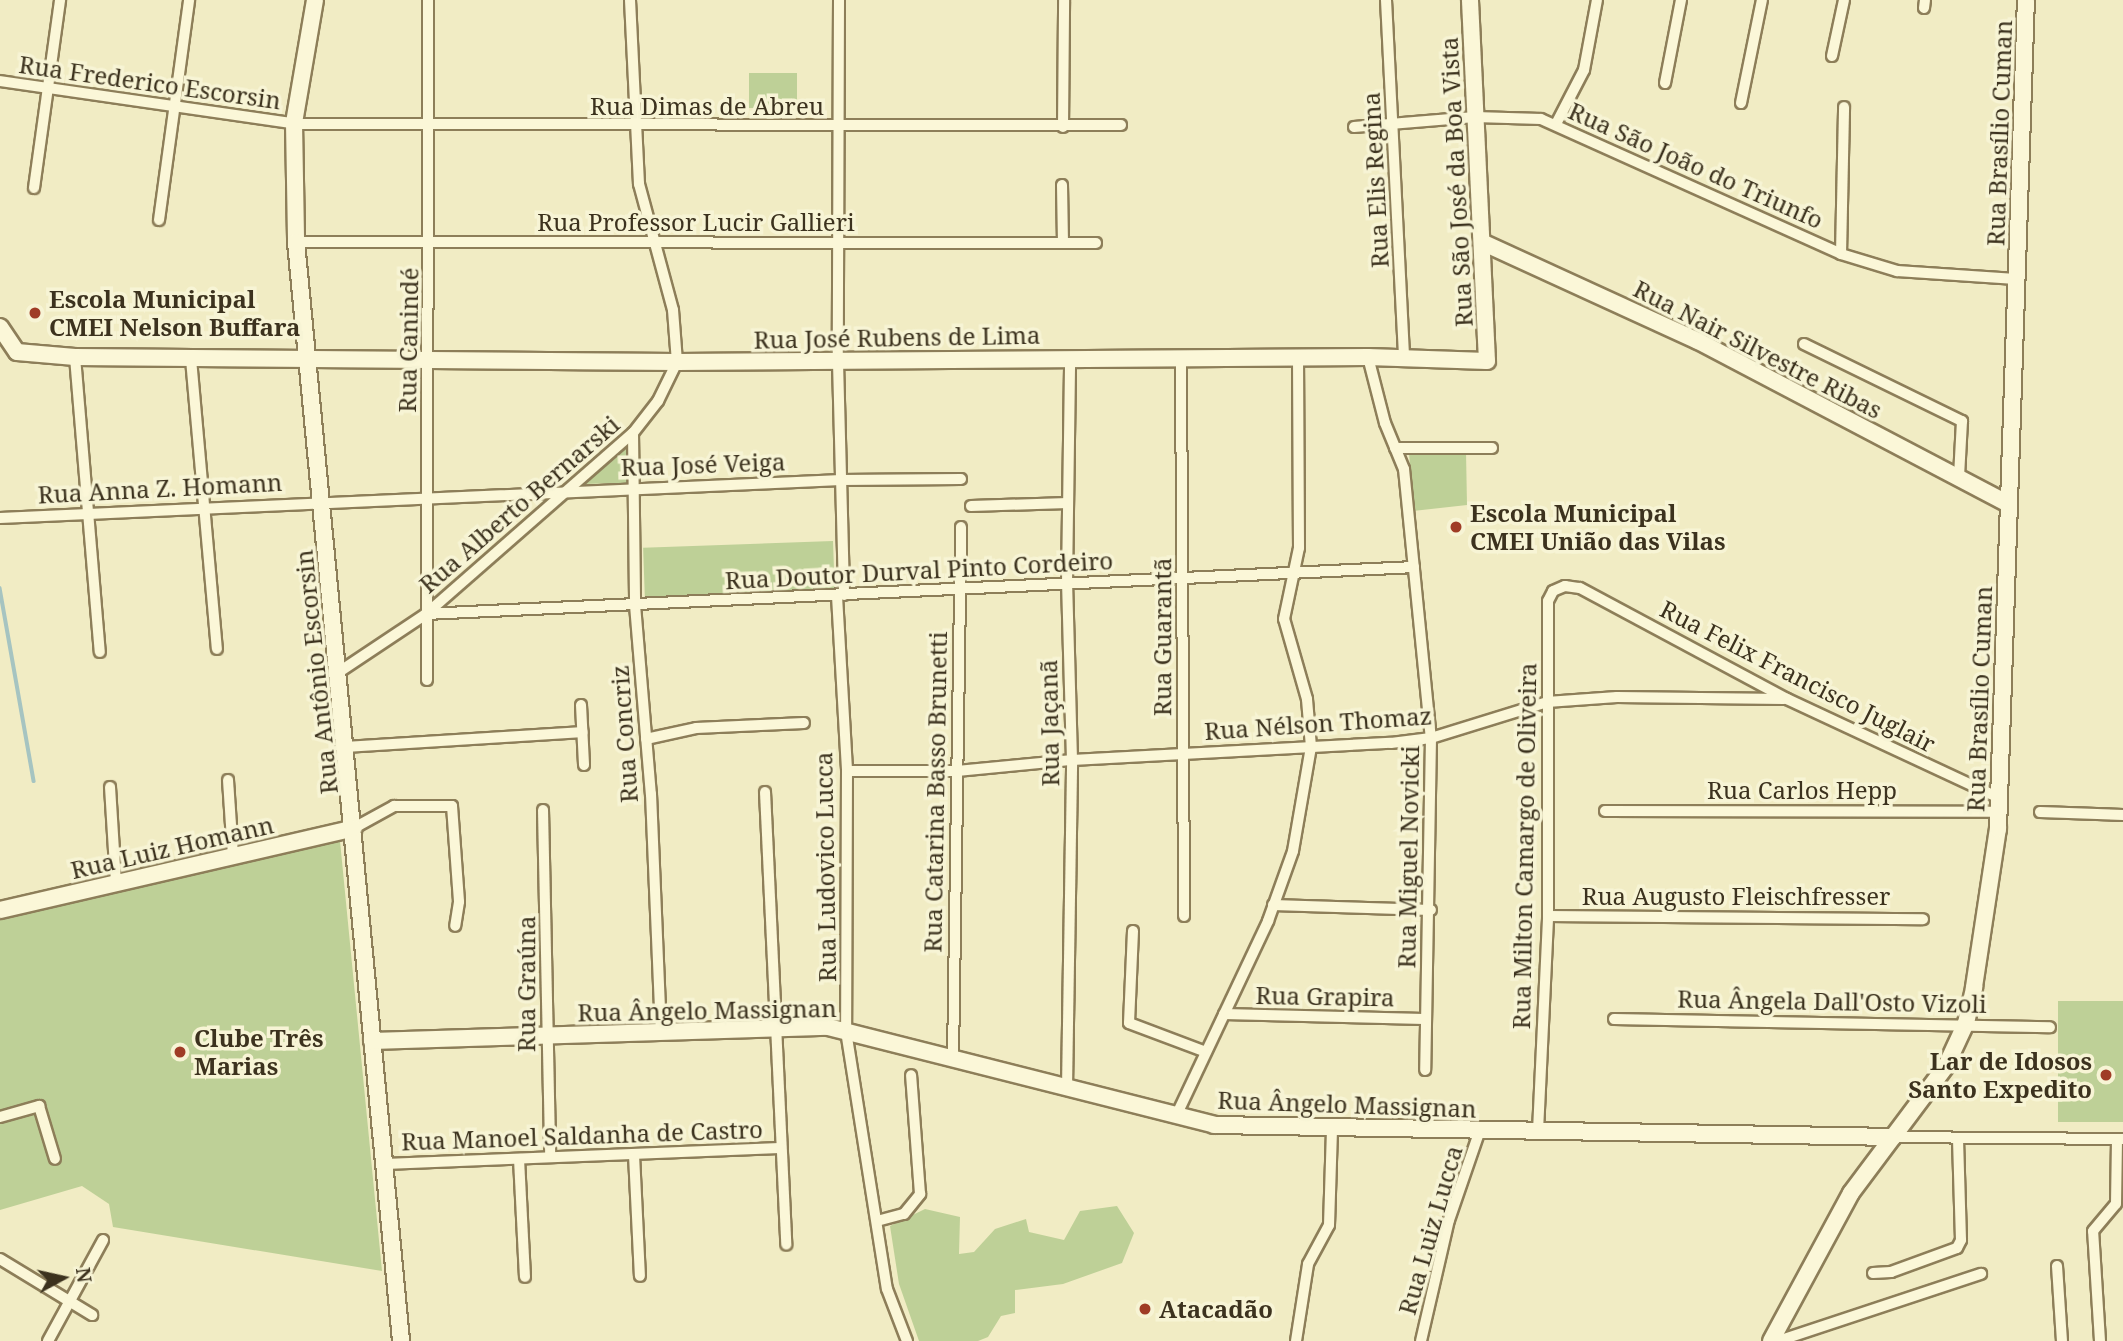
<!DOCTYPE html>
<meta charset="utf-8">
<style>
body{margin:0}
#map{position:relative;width:2123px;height:1341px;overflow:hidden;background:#f1ecc4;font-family:"Noto Serif",serif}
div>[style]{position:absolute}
.green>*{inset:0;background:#bed097;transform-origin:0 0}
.stream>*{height:3.5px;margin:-1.75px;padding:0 1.75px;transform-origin:1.75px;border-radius:1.75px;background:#a6c4c1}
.roads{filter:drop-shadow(2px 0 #8d7e59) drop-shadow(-2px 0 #8d7e59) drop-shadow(0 2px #8d7e59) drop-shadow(0 -2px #8d7e59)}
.street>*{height:10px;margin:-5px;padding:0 5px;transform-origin:5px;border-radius:5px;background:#fbf7d8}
.secondary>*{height:16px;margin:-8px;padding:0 8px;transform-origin:8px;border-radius:8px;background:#fbf7d8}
.dots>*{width:19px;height:19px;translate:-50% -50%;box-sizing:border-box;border:4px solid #f7f4d5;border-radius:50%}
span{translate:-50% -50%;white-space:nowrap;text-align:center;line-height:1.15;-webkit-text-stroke:7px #f7f4d5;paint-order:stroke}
.street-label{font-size:24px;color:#3c321e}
.poi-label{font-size:24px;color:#3c321e;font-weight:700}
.left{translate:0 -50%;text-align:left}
.right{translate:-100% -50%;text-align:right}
.north{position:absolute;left:28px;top:1243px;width:70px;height:70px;-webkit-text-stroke:5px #f7f4d5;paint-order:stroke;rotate:82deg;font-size:19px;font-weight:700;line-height:28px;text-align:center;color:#3c321e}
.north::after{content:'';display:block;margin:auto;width:24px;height:32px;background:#3c321e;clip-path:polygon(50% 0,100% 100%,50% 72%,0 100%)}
</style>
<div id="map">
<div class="green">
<div style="left:797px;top:73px;width:35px;height:48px;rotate:90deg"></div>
<div style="clip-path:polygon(628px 446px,628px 483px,582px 484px)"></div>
<div style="clip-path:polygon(1409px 452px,1466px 452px,1467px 505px,1413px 511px)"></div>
<div style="left:833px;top:541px;width:50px;height:190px;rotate:88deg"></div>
<div style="clip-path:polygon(340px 841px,382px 1271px,113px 1227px,109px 1204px,82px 1186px,0 1210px,0 918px)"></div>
<div style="left:2123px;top:1001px;width:121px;height:65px;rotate:90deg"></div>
<div style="clip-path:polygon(1117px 1206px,1134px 1233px,1122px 1263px,1063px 1284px,1015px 1290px,1015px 1313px,1001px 1316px,988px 1337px,978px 1341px,919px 1341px,899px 1284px,890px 1226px,925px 1209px,960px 1217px,959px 1254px,974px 1252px,995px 1229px,1026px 1219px,1029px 1232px,1064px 1240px,1080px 1211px)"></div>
</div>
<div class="stream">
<div style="left:0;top:588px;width:196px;rotate:80deg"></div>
</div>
<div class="roads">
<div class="street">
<div style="left:839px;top:0;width:362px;rotate:90.2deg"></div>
<div style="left:838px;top:362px;width:233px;rotate:88.5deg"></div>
<div style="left:1386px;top:0;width:358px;rotate:87.1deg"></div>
<div style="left:1924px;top:8px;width:8px;rotate:-83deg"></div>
<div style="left:1832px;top:56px;width:57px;rotate:-77.9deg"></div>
<div style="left:0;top:81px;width:303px;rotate:8.2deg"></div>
<div style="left:300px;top:124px;width:821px;rotate:0.07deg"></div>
<div style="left:1665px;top:83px;width:85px;rotate:-79.1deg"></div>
<div style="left:1741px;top:103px;width:105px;rotate:-78.5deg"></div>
<div style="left:1556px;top:124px;width:61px;rotate:-62.6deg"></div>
<div style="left:1584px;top:70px;width:71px;rotate:-79.5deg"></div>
<div style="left:1063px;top:127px;width:127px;rotate:-89.5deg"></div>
<div style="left:1354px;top:127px;width:121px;rotate:-4.7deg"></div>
<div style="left:1475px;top:117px;width:66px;rotate:1.7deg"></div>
<div style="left:1541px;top:119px;width:329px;rotate:24.2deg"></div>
<div style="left:1841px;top:254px;width:59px;rotate:16.9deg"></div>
<div style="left:1897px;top:271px;width:119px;rotate:3.8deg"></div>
<div style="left:1062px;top:185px;width:58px;rotate:89deg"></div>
<div style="left:34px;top:188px;width:190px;rotate:-82.1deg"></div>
<div style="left:159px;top:220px;width:222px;rotate:-82.2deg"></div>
<div style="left:296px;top:242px;width:800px;rotate:0.07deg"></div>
<div style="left:1841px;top:254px;width:147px;rotate:-88.8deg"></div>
<div style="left:1804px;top:344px;width:176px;rotate:26deg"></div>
<div style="left:1962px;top:421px;width:56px;rotate:93.1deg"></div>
<div style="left:75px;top:357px;width:296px;rotate:85.2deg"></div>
<div style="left:1368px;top:357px;width:68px;rotate:75.6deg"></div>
<div style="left:1385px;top:423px;width:50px;rotate:67.6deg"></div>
<div style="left:1404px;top:469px;width:270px;rotate:84.3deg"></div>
<div style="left:1431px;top:738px;width:332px;rotate:91deg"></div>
<div style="left:1181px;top:358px;width:558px;rotate:89.69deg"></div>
<div style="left:191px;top:359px;width:291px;rotate:84.9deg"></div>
<div style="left:633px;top:433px;width:172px;rotate:89.3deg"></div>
<div style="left:635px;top:605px;width:190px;rotate:85.2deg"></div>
<div style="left:651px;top:794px;width:238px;rotate:87.6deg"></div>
<div style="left:1395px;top:448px;width:97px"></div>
<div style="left:971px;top:506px;width:97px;rotate:-1.8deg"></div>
<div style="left:0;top:518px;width:842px;rotate:-2.59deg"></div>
<div style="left:841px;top:480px;width:120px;rotate:-0.5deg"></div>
<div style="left:837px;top:596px;width:175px;rotate:86.7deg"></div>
<div style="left:847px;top:771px;width:260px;rotate:90.2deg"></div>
<div style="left:846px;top:1031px;width:261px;rotate:81deg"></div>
<div style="left:887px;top:1289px;width:56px;rotate:69deg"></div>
<div style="left:426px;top:614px;width:989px;rotate:-2.72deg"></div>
<div style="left:339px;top:672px;width:105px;rotate:-33.7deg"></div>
<div style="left:426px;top:614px;width:275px;rotate:-41.2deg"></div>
<div style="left:633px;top:433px;width:41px;rotate:-52deg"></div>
<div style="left:658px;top:401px;width:43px;rotate:-64deg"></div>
<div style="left:677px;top:362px;width:52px;rotate:-94.4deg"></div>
<div style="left:673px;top:310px;width:131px;rotate:-105.1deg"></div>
<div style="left:639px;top:184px;width:184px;rotate:-92.8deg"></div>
<div style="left:427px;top:680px;width:680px;rotate:-89.92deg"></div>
<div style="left:581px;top:705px;width:60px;rotate:87.1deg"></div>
<div style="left:646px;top:739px;width:51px;rotate:-12.4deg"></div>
<div style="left:696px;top:728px;width:108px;rotate:-2.7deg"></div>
<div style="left:346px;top:747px;width:237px;rotate:-3.6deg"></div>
<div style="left:847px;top:771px;width:110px"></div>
<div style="left:957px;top:771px;width:116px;rotate:-5.5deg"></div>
<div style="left:1072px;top:760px;width:319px;rotate:-3.1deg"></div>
<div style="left:1391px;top:743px;width:40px;rotate:-7.1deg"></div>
<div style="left:1431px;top:738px;width:121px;rotate:-17.2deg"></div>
<div style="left:1547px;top:702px;width:70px;rotate:-4.1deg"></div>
<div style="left:1617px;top:697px;width:167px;rotate:0.7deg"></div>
<div style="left:228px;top:780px;width:76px;rotate:86.2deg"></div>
<div style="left:110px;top:787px;width:96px;rotate:86.4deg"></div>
<div style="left:765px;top:792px;width:453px;rotate:87.3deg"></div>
<div style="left:543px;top:810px;width:347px;rotate:88.8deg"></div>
<div style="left:1605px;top:811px;width:393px;rotate:0.1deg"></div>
<div style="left:2040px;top:812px;width:83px;rotate:2.1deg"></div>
<div style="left:354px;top:828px;width:46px;rotate:-28.8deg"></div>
<div style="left:394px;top:806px;width:58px"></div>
<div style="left:452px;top:806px;width:96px;rotate:85.8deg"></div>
<div style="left:459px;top:902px;width:24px;rotate:99deg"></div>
<div style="left:1273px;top:905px;width:158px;rotate:1.8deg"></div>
<div style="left:1548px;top:916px;width:375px;rotate:0.5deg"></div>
<div style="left:1133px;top:931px;width:92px;rotate:92.5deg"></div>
<div style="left:1129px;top:1023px;width:82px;rotate:20.6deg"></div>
<div style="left:1224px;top:1014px;width:200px;rotate:1.4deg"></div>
<div style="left:1614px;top:1019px;width:436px;rotate:1.1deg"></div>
<div style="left:953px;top:1059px;width:532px;rotate:-89.14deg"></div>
<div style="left:1067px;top:1088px;width:328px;rotate:-89.1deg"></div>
<div style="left:1072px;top:760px;width:177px;rotate:-91.6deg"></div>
<div style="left:1067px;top:583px;width:225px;rotate:-89.2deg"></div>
<div style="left:1176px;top:1116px;width:216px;rotate:-64.7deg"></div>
<div style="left:1268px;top:921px;width:74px;rotate:-70.3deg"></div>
<div style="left:1293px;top:851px;width:106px;rotate:-80.2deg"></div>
<div style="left:1311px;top:747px;width:48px;rotate:-94.8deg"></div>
<div style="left:1307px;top:699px;width:83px;rotate:-106deg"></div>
<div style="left:1284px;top:619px;width:73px;rotate:-78.1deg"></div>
<div style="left:1299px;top:548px;width:191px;rotate:-90.3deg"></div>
<div style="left:0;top:1117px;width:41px;rotate:-15.8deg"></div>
<div style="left:39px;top:1106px;width:55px;rotate:73.2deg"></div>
<div style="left:1538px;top:1131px;width:215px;rotate:-87.3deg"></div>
<div style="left:1548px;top:916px;width:315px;rotate:-90deg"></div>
<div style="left:1548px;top:601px;width:11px;rotate:-63deg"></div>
<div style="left:1553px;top:591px;width:13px;rotate:-23deg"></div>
<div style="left:1565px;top:586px;width:15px;rotate:8deg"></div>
<div style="left:1580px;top:588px;width:235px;rotate:28.2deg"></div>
<div style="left:1787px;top:699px;width:234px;rotate:25deg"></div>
<div style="left:1893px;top:1137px;width:230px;rotate:0.5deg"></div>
<div style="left:634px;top:1155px;width:121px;rotate:87.2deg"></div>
<div style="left:519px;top:1159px;width:118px;rotate:87.1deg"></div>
<div style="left:384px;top:1164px;width:397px;rotate:-2.3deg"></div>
<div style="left:877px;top:1221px;width:28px;rotate:-15deg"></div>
<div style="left:904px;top:1214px;width:26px;rotate:-51deg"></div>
<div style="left:920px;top:1194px;width:119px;rotate:-94.3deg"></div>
<div style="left:0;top:1259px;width:108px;rotate:31.3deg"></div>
<div style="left:2057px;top:1266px;width:75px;rotate:86.2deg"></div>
<div style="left:1873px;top:1273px;width:18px;rotate:-3deg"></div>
<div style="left:1891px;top:1272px;width:70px;rotate:-20deg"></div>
<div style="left:1957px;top:1248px;width:9px;rotate:-63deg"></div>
<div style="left:1961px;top:1240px;width:102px;rotate:-91.7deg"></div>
<div style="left:48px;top:1341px;width:115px;rotate:-61.4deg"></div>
<div style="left:1296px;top:1341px;width:78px;rotate:-81.1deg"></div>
<div style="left:1308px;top:1264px;width:44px;rotate:-61.7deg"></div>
<div style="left:1329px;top:1225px;width:97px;rotate:-88.2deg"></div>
<div style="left:1421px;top:1341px;width:124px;rotate:-77deg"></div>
<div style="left:1449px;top:1220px;width:95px;rotate:-71deg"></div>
<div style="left:1778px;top:1341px;width:214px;rotate:-18.3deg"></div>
<div style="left:2100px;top:1341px;width:110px;rotate:-93.6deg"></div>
<div style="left:2093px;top:1231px;width:35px;rotate:-50deg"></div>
<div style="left:2116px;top:1204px;width:65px;rotate:-89.1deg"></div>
</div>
<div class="secondary">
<div style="left:315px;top:0;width:125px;rotate:99.7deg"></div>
<div style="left:294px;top:123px;width:119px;rotate:89deg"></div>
<div style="left:296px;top:242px;width:1104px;rotate:84.54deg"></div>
<div style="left:1484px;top:243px;width:235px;rotate:24.6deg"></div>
<div style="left:1698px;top:341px;width:350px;rotate:27.7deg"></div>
<div style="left:0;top:327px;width:30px;rotate:56deg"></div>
<div style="left:17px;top:352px;width:58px;rotate:4.9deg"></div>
<div style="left:75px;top:357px;width:602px;rotate:0.48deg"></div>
<div style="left:677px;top:362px;width:691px;rotate:-0.41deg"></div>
<div style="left:1368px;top:357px;width:119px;rotate:1.9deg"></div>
<div style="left:1487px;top:361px;width:361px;rotate:-92.7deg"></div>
<div style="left:0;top:910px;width:363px;rotate:-13deg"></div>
<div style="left:372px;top:1041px;width:456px;rotate:-1.8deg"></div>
<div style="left:828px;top:1027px;width:398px;rotate:14.2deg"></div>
<div style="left:1214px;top:1125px;width:679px;rotate:1.01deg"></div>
<div style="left:1771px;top:1341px;width:168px;rotate:-61.6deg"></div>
<div style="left:1851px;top:1193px;width:159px;rotate:-53.2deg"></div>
<div style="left:1946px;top:1066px;width:47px;rotate:-65.1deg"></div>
<div style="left:1966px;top:1023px;width:37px;rotate:-77deg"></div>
<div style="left:1974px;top:987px;width:160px;rotate:-81.4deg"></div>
<div style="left:1998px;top:829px;width:829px;rotate:-88.07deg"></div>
</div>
</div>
<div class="dots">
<div style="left:35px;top:313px;background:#9f3c26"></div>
<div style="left:1456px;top:527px;background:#9f3c26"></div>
<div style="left:180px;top:1052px;background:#9f3c26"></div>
<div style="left:2106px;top:1075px;background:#9f3c26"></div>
<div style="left:1145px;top:1309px;background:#9f3c26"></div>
</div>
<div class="street-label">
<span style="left:150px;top:82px;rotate:8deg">Rua Frederico Escorsin</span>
<span style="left:707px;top:106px">Rua Dimas de Abreu</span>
<span style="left:1999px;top:133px;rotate:-88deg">Rua Brasílio Cuman</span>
<span style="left:1696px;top:165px;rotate:24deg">Rua São João do Triunfo</span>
<span style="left:1375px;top:180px;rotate:-93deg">Rua Elis Regina</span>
<span style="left:1456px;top:182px;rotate:-93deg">Rua São José da Boa Vista</span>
<span style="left:696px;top:222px">Rua Professor Lucir Gallieri</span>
<span style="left:897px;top:337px;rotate:-1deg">Rua José Rubens de Lima</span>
<span style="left:408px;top:340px;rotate:-89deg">Rua Canindé</span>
<span style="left:1758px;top:349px;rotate:27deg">Rua Nair Silvestre Ribas</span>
<span style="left:703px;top:464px;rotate:-2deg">Rua José Veiga</span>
<span style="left:160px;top:488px;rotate:-3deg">Rua Anna Z. Homann</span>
<span style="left:519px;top:504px;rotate:-41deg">Rua Alberto Bernarski</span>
<span style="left:919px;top:570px;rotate:-3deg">Rua Doutor Durval Pinto Cordeiro</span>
<span style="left:1162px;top:637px;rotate:-90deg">Rua Guarantã</span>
<span style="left:316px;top:672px;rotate:-96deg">Rua Antônio Escorsin</span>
<span style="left:1798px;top:676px;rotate:27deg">Rua Felix Francisco Juglair</span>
<span style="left:1979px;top:699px;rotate:-88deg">Rua Brasílio Cuman</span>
<span style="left:1049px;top:723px;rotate:-91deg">Rua Jaçanã</span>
<span style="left:1318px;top:723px;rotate:-4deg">Rua Nélson Thomaz</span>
<span style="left:624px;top:734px;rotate:-94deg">Rua Concriz</span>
<span style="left:1802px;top:790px">Rua Carlos Hepp</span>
<span style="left:935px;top:792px;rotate:-89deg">Rua Catarina Basso Brunetti</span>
<span style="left:1524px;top:846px;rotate:-89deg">Rua Milton Camargo de Oliveira</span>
<span style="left:172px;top:847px;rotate:-13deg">Rua Luiz Homann</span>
<span style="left:1408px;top:857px;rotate:-89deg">Rua Miguel Novicki</span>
<span style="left:825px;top:867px;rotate:-91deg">Rua Ludovico Lucca</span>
<span style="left:1736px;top:896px">Rua Augusto Fleischfresser</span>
<span style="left:526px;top:984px;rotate:-90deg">Rua Graúna</span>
<span style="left:1325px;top:996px;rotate:1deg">Rua Grapira</span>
<span style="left:1832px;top:1001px;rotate:1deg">Rua Ângela Dall'Osto Vizoli</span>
<span style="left:707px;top:1010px;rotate:-1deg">Rua Ângelo Massignan</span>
<span style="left:1347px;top:1104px;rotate:2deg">Rua Ângelo Massignan</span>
<span style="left:582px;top:1135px;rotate:-2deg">Rua Manoel Saldanha de Castro</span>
<span style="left:1430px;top:1230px;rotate:-74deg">Rua Luiz Lucca</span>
</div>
<div class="poi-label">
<span class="left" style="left:49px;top:313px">Escola Municipal<br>CMEI Nelson Buffara</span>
<span class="left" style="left:1470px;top:527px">Escola Municipal<br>CMEI União das Vilas</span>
<span class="left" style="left:194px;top:1052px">Clube Três<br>Marias</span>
<span class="right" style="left:2092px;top:1075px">Lar de Idosos<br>Santo Expedito</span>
<span class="left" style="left:1159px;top:1309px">Atacadão</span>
</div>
<div class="north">N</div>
</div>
